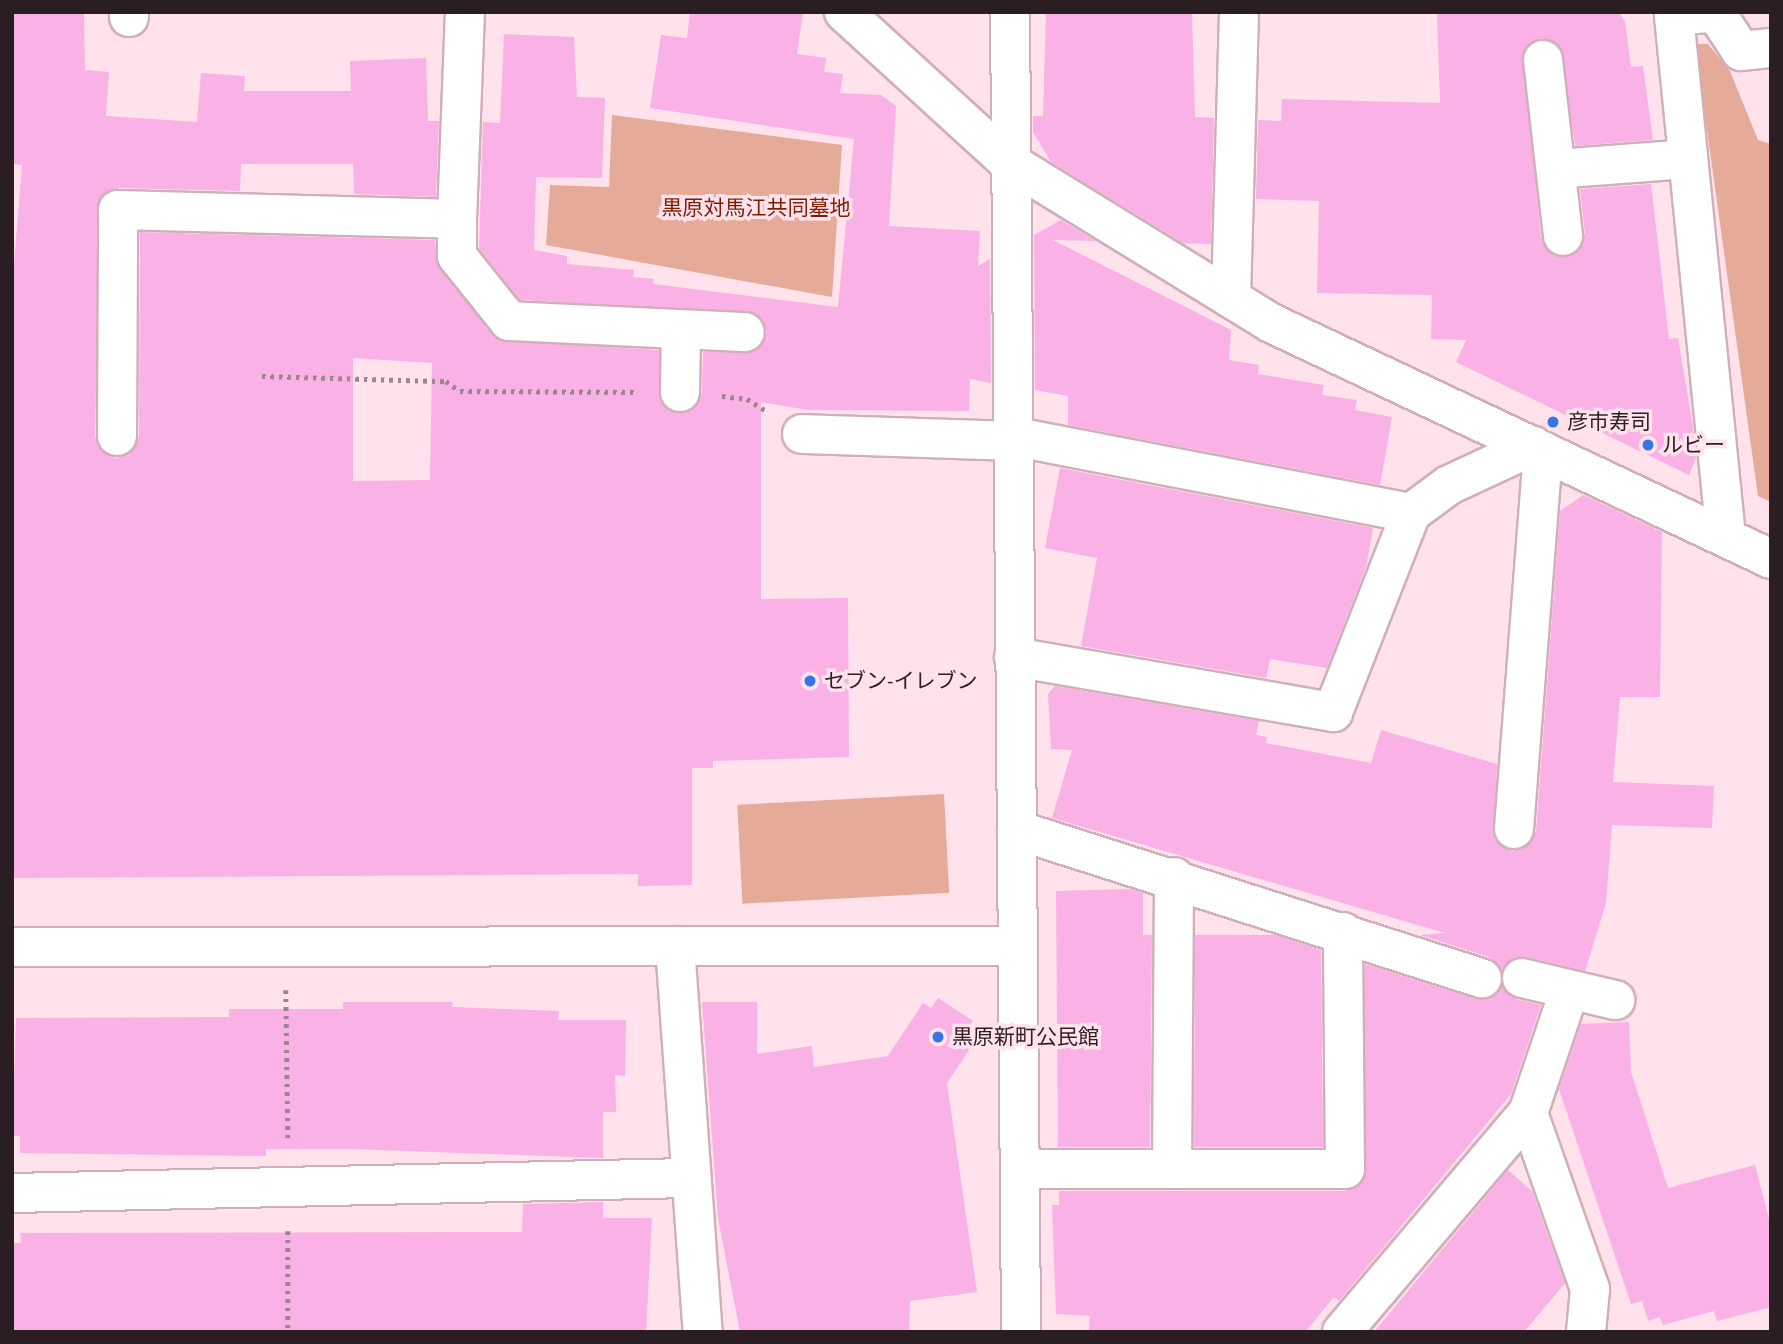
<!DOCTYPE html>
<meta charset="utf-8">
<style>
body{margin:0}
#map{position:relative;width:1783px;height:1344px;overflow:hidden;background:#ffe2eb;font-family:"Source Sans 3","Noto Sans JP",sans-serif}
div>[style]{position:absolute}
.green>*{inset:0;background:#e6aa99;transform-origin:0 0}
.building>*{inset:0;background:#fab1e5}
.path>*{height:4.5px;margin-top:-2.25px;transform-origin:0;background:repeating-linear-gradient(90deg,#9b868d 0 3.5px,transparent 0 8.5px)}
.roads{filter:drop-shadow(2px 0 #d1afba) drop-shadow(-2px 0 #d1afba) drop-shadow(0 2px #d1afba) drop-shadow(0 -2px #d1afba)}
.minor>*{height:38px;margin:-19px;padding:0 19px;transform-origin:19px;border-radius:19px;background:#fff}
.dots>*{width:19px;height:19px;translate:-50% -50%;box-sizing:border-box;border:4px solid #ffe2eb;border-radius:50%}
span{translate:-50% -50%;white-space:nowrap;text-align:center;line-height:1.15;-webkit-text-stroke:7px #ffe2eb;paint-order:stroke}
.park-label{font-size:21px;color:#801d00}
.poi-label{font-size:21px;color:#2a1e22}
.left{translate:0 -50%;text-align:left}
.frame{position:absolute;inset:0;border:14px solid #2a1e22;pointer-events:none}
</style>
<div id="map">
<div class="green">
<div style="clip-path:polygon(1695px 44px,1708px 44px,1730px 71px,1758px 140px,1771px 144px,1771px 502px,1758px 496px)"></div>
<div style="clip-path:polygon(612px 115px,842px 145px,832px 297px,546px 245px,550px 185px,609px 187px)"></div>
<div style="left:944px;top:794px;width:99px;height:207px;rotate:87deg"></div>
</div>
<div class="building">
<div style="clip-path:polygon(evenodd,12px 12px,84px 12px,85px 70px,109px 72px,106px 116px,197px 122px,201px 73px,245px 76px,244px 91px,351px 91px,350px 61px,426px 58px,428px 121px,439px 121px,436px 197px,354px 194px,353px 164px,241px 164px,240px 191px,119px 188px,100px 198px,95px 436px,98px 447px,116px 458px,128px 455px,139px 436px,140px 232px,435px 240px,440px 270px,499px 340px,659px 350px,661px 402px,669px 411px,691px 411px,702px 393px,703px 352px,756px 351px,767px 332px,757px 314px,520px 300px,479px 248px,483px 122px,500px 123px,504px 34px,574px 37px,577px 97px,605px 98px,602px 178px,536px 177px,534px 250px,567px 256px,567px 264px,634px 270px,633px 277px,654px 279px,653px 284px,838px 307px,854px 139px,650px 108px,661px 35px,687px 38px,690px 12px,803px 12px,797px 54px,826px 58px,824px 72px,843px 74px,840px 93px,881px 95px,896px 106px,889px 226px,980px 231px,978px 266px,990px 259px,991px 383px,970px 379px,969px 411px,808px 410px,761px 402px,761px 599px,848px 598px,849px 757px,713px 761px,713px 768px,692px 768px,692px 885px,638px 886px,638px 874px,12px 878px,12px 289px,22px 165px,12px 164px,12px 12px,353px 358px,432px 363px,430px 480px,353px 481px,353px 358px)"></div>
<div style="clip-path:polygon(1046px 12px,1192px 12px,1195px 117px,1214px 118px,1211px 244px,1183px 243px,1051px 162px,1033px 132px,1033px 116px,1043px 116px)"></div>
<div style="clip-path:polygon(1437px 12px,1619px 12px,1625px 22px,1631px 67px,1643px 66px,1653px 140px,1575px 146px,1561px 48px,1541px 38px,1523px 52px,1541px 238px,1554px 256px,1575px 254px,1585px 234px,1580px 189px,1651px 184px,1669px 339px,1678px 338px,1693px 427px,1696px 458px,1689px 475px,1456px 362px,1466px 340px,1431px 339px,1432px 295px,1317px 293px,1319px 201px,1256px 199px,1258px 120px,1281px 121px,1282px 99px,1440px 103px)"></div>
<div style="clip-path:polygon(1061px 220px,1096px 241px,1053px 240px,1231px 330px,1229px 360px,1259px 365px,1258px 374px,1324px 385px,1322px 395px,1357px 400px,1355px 410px,1392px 417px,1380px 485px,1068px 425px,1068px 396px,1035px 390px,1034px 235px)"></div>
<div style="clip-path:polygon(1060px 468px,1373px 528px,1366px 567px,1327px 668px,1270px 659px,1266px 678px,1081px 646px,1097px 558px,1045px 548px)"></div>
<div style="clip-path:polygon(1583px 495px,1662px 532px,1660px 697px,1620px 697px,1613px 782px,1714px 786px,1712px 828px,1612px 825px,1606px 903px,1585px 971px,1526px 957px,1515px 957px,1502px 970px,1489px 957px,1420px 935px,1445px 933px,1052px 818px,1072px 750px,1051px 749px,1048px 694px,1055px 686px,1259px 721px,1256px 735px,1267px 737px,1266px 743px,1371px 763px,1381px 730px,1497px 764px,1494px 838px,1512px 851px,1524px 848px,1536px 831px,1560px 511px)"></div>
<div style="clip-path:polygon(1130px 889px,1143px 893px,1143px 935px,1152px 935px,1150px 1147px,1058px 1147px,1056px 891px)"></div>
<div style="clip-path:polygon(1195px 935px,1275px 935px,1321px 950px,1323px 1147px,1194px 1147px)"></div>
<div style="clip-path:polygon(1365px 964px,1476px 999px,1487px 999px,1502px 986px,1516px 999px,1541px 1005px,1511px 1094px,1339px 1301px,1334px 1297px,1305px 1332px,1089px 1330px,1090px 1316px,1056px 1314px,1052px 1205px,1059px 1205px,1059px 1191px,1345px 1191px,1364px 1180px)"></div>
<div style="clip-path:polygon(938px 998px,973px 1021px,967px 1030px,978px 1037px,947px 1083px,977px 1292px,910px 1301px,909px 1332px,740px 1332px,718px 1218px,702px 1002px,757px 1002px,757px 1054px,812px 1046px,814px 1067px,888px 1056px,923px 1003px,931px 1008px)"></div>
<div style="clip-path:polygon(343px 1002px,453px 1002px,452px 1007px,559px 1011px,558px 1020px,626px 1020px,625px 1076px,615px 1075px,616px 1112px,603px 1112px,603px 1158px,351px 1149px,266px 1149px,266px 1156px,20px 1153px,20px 1136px,12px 1136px,16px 1018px,229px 1017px,229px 1009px,343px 1009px)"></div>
<div style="clip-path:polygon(1629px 1022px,1631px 1072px,1668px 1188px,1755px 1165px,1771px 1227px,1771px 1307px,1717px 1321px,1714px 1311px,1663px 1325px,1660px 1317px,1648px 1321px,1642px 1301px,1631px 1304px,1559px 1089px,1581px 1024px)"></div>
<div style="clip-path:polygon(1508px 1170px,1532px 1191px,1565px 1283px,1524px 1332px,1374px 1332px)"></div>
<div style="clip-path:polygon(603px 1202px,603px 1218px,652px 1218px,646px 1332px,12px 1332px,12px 1243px,21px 1243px,20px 1233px,522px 1232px,523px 1204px)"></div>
</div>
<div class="path">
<div style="left:262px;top:376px;width:184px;rotate:1.6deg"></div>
<div style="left:446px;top:381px;width:17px;rotate:36deg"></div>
<div style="left:460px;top:391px;width:177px;rotate:0.3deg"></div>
<div style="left:722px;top:396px;width:25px;rotate:7deg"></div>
<div style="left:747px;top:399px;width:22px;rotate:32deg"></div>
<div style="left:286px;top:990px;width:152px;rotate:89.2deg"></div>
<div style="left:288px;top:1231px;width:101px;rotate:90deg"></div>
</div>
<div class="roads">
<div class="minor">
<div style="left:844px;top:12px;width:219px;rotate:42.4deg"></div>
<div style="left:1006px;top:160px;width:311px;rotate:31.6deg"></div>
<div style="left:1271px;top:323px;width:553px;rotate:25.27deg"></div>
<div style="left:1010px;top:12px;width:1320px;rotate:89.52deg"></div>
<div style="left:1718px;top:12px;width:44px;rotate:174.8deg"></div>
<div style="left:1674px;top:16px;width:524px;rotate:84.3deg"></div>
<div style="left:1718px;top:16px;width:42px;rotate:56.7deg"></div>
<div style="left:1741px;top:51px;width:30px;rotate:-6deg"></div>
<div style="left:129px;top:17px;width:5px;rotate:-90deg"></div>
<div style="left:1543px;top:60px;width:177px;rotate:83.5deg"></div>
<div style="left:1556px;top:169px;width:132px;rotate:-4.3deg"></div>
<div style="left:457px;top:219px;width:207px;rotate:-87.8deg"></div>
<div style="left:1231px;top:298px;width:286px;rotate:-88.4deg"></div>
<div style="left:680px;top:392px;width:62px;rotate:-89.1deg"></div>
<div style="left:802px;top:434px;width:209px;rotate:1.9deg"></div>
<div style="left:117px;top:436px;width:226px;rotate:-89.7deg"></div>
<div style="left:118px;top:210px;width:339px;rotate:1.5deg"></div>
<div style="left:457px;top:219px;width:37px;rotate:90deg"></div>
<div style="left:457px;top:256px;width:83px;rotate:51.3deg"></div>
<div style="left:509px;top:321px;width:236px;rotate:2.7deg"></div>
<div style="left:1011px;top:436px;width:407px;rotate:10.9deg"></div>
<div style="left:1014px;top:657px;width:324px;rotate:9.8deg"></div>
<div style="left:1333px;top:712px;width:214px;rotate:-68.6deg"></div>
<div style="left:1411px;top:513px;width:47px;rotate:-36.4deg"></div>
<div style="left:1449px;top:485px;width:93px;rotate:-24.9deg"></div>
<div style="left:1514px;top:829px;width:379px;rotate:-85.6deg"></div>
<div style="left:1017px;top:830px;width:488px;rotate:17.7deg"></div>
<div style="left:675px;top:946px;width:387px;rotate:85.9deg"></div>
<div style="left:12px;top:947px;width:1005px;rotate:-0.06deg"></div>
<div style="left:1522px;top:978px;width:96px;rotate:13.3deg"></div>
<div style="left:1528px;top:1113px;width:187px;rotate:70.6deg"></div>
<div style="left:1590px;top:1289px;width:43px;rotate:95.3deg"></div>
<div style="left:1020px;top:1169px;width:325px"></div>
<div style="left:1345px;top:1169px;width:237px;rotate:-90.5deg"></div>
<div style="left:1172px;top:1169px;width:292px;rotate:-89.6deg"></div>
<div style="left:12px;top:1193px;width:678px;rotate:-1.27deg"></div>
<div style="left:1342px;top:1332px;width:287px;rotate:-49.7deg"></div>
<div style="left:1528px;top:1113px;width:128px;rotate:-71.3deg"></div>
</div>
</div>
<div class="dots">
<div style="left:1553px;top:422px;background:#3676e4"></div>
<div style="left:1648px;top:445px;background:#3676e4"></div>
<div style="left:810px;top:681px;background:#3676e4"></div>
<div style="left:938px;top:1037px;background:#3676e4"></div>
</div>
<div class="park-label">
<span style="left:756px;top:208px">黒原対馬江共同墓地</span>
</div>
<div class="poi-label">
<span class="left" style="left:1567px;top:422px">彦市寿司</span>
<span class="left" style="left:1662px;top:445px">ルビー</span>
<span class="left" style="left:824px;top:681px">セブン-イレブン</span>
<span class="left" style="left:952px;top:1037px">黒原新町公民館</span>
</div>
<div class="frame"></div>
</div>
